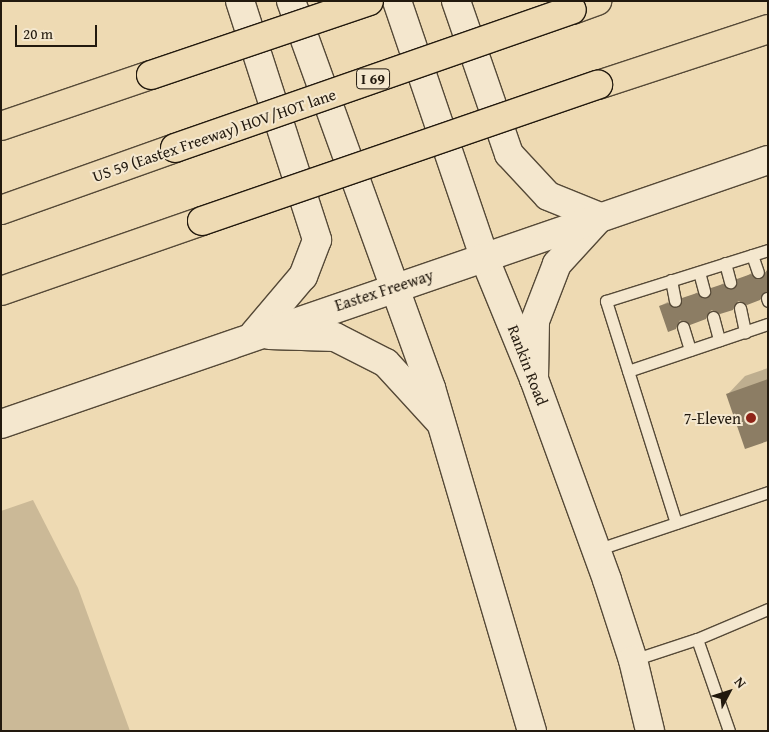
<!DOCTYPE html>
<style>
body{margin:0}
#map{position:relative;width:769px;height:732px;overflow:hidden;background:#eedab3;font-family:"Gentium Book Plus",serif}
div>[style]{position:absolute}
.green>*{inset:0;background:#cbb997}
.shadow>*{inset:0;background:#0003}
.building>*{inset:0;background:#8c7d64}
.roads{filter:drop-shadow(1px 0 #554937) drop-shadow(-1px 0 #554937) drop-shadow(0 1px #554937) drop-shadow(0 -1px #554937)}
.service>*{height:11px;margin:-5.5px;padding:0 5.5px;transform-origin:5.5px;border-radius:5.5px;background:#f4e7ce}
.tertiary>*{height:28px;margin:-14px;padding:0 14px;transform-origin:14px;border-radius:14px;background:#f4e7ce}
.secondary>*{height:28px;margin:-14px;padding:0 14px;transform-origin:14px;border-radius:14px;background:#f4e7ce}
.motorway>*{height:28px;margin:-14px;padding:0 14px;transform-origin:14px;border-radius:14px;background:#eedab3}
.bridges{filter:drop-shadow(1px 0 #22190e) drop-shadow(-1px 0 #22190e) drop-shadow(0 1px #22190e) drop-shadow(0 -1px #22190e)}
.motorway-bridge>*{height:28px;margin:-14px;padding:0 14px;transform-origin:14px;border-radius:14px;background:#eedab3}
.dots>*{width:14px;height:14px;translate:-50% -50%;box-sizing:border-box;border:2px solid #f4e7ce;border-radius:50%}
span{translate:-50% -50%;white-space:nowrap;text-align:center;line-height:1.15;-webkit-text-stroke:4px #f4e7ce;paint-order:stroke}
.shield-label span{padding:1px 4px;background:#f4e7ce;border:1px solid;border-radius:4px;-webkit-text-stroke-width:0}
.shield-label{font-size:15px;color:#22190e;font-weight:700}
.street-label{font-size:16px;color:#22190e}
.poi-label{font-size:16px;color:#22190e}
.right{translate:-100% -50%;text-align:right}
.frame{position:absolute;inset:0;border:2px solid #22190e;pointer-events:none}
.north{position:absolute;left:704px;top:667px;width:50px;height:50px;-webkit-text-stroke:4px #f4e7ce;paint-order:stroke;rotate:50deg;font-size:14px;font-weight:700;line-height:20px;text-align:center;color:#22190e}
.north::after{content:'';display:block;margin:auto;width:18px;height:22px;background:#22190e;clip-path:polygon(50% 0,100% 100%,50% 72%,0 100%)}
.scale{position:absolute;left:15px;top:25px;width:82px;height:22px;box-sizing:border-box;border:2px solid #22190e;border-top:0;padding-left:6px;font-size:15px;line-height:18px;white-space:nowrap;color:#22190e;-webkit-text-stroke:4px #f4e7ce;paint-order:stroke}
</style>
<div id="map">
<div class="green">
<div style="clip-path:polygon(33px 500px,78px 588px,130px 731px,1px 731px,1px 511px)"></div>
</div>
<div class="shadow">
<div style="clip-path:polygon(758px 269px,765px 273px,768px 269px,768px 291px,740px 300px,732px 309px,713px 309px,705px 318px,683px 320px,675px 328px,660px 306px,675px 298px,682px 302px,704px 288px,711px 291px,730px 279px,737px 282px)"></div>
<div style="clip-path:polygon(768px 368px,768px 440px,727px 395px,745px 376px)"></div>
</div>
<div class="building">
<div style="clip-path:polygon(768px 269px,768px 291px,760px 300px,747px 305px,738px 301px,733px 310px,720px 314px,711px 310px,706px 319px,690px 325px,680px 320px,676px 329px,668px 332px,659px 306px,668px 303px,677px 308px,682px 298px,697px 293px,706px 298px,711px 288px,723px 284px,732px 289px,737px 279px,751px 274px,760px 279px)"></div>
<div style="clip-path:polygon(768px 379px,768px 441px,745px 449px,726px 394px)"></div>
</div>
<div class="roads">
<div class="service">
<div style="left:752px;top:255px;width:18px;rotate:71deg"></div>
<div style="left:725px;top:263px;width:20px;rotate:75deg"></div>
<div style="left:699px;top:272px;width:20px;rotate:75deg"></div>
<div style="left:671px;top:280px;width:21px;rotate:79deg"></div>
<div style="left:767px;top:298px;width:3px;rotate:72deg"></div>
<div style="left:740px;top:308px;width:25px;rotate:78deg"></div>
<div style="left:713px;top:317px;width:24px;rotate:75deg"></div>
<div style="left:683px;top:327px;width:24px;rotate:73deg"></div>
<div style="left:628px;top:371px;width:148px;rotate:-18.6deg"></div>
<div style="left:676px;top:523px;width:233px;rotate:-107.5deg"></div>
<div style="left:606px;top:301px;width:170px;rotate:-17.5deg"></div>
<div style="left:596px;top:550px;width:182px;rotate:-18.6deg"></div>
<div style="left:697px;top:639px;width:77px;rotate:-22.9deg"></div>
<div style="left:633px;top:660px;width:67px;rotate:-18.2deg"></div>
<div style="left:697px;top:639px;width:97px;rotate:70.8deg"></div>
</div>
<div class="tertiary">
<div style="left:291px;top:1px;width:412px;rotate:70.1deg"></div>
<div style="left:431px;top:388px;width:358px;rotate:73.6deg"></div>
<div style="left:397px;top:1px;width:270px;rotate:71.2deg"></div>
<div style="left:484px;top:257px;width:132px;rotate:67.7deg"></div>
<div style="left:534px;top:379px;width:214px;rotate:70deg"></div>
<div style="left:607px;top:580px;width:84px;rotate:72deg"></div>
<div style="left:633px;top:660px;width:73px;rotate:76.5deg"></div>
</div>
<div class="secondary">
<div style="left:240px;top:1px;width:251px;rotate:72.1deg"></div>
<div style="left:317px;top:240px;width:39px;rotate:111deg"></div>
<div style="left:303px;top:276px;width:76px;rotate:130.2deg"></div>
<div style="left:456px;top:1px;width:162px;rotate:70.9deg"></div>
<div style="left:509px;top:154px;width:57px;rotate:47.1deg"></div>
<div style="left:548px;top:196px;width:56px;rotate:22deg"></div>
<div style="left:600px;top:217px;width:64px;rotate:132.5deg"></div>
<div style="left:557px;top:264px;width:61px;rotate:111.1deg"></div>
<div style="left:535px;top:321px;width:58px;rotate:91deg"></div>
<div style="left:269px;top:335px;width:66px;rotate:1.7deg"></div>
<div style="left:335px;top:337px;width:57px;rotate:27deg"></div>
<div style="left:386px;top:363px;width:81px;rotate:47.5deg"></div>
<div style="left:1px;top:424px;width:811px;rotate:-18.99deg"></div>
</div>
<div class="motorway">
<div style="left:572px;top:10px;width:27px;rotate:-20deg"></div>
<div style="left:598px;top:85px;width:179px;rotate:-18.2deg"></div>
<div style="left:1px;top:126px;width:158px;rotate:-18.8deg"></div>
<div style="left:1px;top:210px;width:185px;rotate:-19.6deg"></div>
<div style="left:1px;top:291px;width:213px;rotate:-19.2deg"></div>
</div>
</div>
<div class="bridges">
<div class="motorway-bridge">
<div style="left:151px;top:75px;width:230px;rotate:-18.7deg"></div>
<div style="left:175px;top:148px;width:420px;rotate:-19.2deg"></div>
<div style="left:202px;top:221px;width:419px;rotate:-19deg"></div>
</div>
</div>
<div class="dots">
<div style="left:751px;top:418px;background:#8f2418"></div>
</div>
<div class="shield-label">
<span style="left:373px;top:79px">I 69</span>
</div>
<div class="street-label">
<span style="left:214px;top:135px;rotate:-19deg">US 59 (Eastex Freeway) HOV/HOT lane</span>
<span style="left:384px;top:290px;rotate:-18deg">Eastex Freeway</span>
<span style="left:528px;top:365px;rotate:69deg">Rankin Road</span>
</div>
<div class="poi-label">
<span class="right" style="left:741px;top:418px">7-Eleven</span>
</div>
<div class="frame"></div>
<div class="north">N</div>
<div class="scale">20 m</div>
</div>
